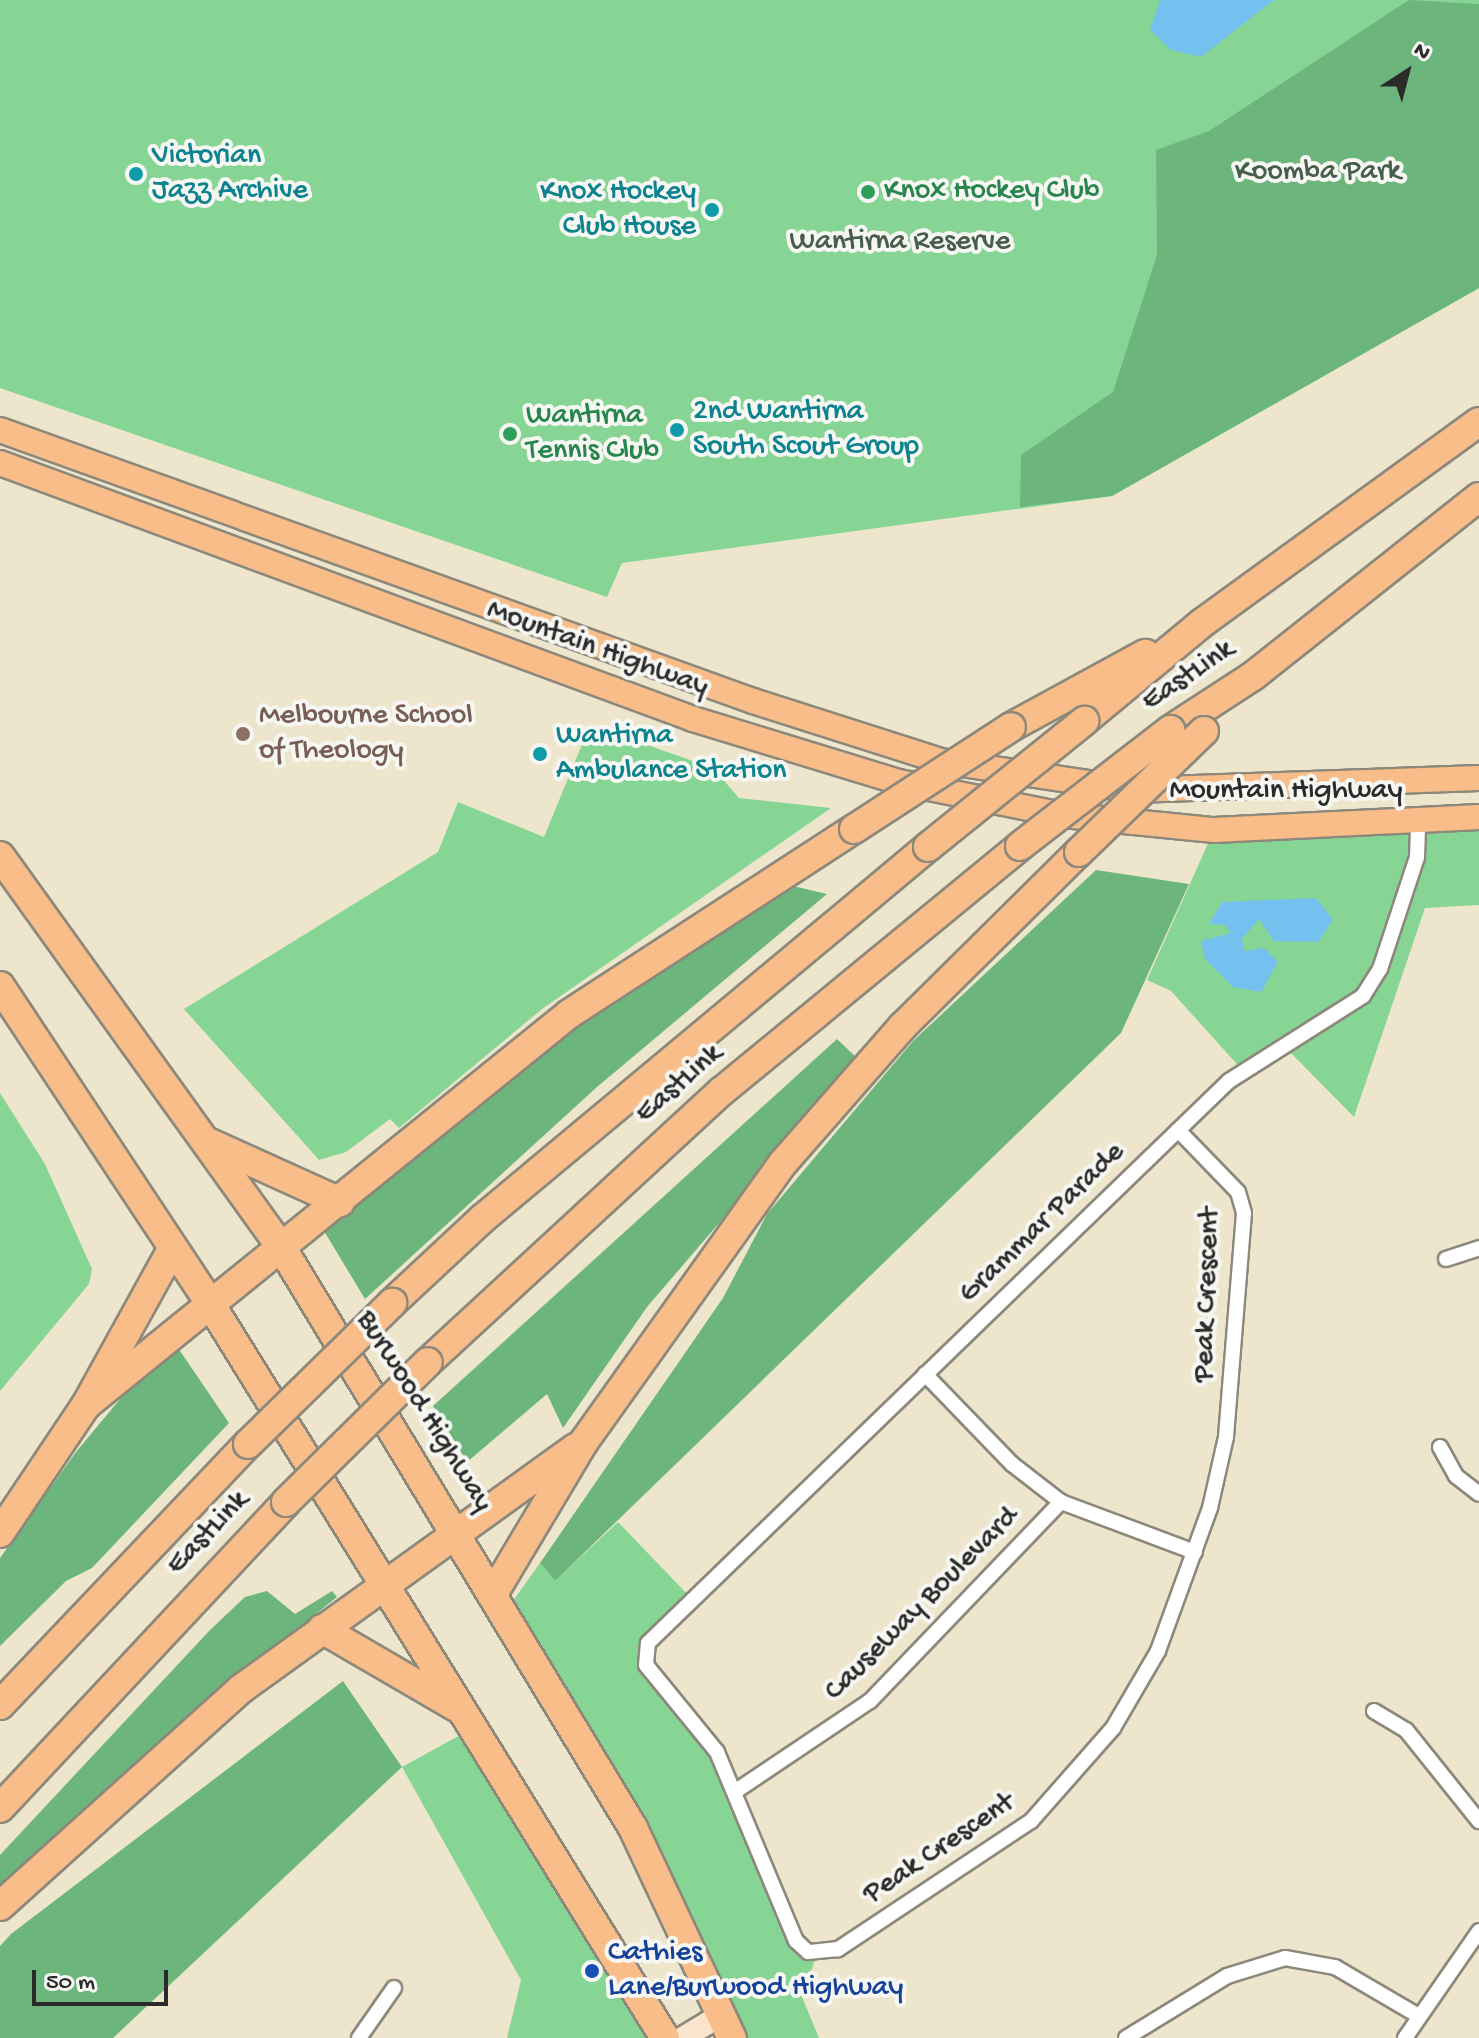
<!DOCTYPE html>
<style>
body{margin:0}
#map{position:relative;width:1479px;height:2038px;overflow:hidden;background:#eee6cc;font-family:"Gochi Hand",sans-serif}
div>[style]{position:absolute}
.green>*{inset:0;background:#86d595}
.forest>*{inset:0;background:#6cb67e}
.water>*{inset:0;background:#74c0ee}
.roads{filter:drop-shadow(2px 0 #8c887c) drop-shadow(-2px 0 #8c887c) drop-shadow(0 2px #8c887c) drop-shadow(0 -2px #8c887c)}
.street>*{height:14px;margin:-7px;padding:0 7px;transform-origin:7px;border-radius:7px;background:#fff}
.secondary>*{height:22px;margin:-11px;padding:0 11px;transform-origin:11px;border-radius:11px;background:#fce5cf}
.primary>*{height:24px;margin:-12px;padding:0 12px;transform-origin:12px;border-radius:12px;background:#f8bd88}
.highway>*{height:28px;margin:-14px;padding:0 14px;transform-origin:14px;border-radius:14px;background:#f8bd88}
.bridges{filter:drop-shadow(2px 0 #8c887c) drop-shadow(-2px 0 #8c887c) drop-shadow(0 2px #8c887c) drop-shadow(0 -2px #8c887c)}
.highway-bridge>*{height:28px;margin:-14px;padding:0 14px;transform-origin:14px;border-radius:14px;background:#f8bd88}
.dots>*{width:22px;height:22px;translate:-50% -50%;box-sizing:border-box;border:4px solid #f6f6f2;border-radius:50%}
span{translate:-50% -50%;white-space:nowrap;text-align:center;line-height:1.15;-webkit-text-stroke:8px #f6f6f2;paint-order:stroke}
.culture-label{font-size:30px;color:#0d838f}
.left{translate:0 -50%;text-align:left}
.right{translate:-100% -50%;text-align:right}
.park-label{font-size:30px;color:#465e4b}
.leisure-label{font-size:30px;color:#27864d}
.street-label{font-size:30px;color:#2b2b2b}
.education-label{font-size:30px;color:#785e54}
.transit-label{font-size:30px;color:#164399}
.north{position:absolute;left:1367px;top:32px;width:80px;height:80px;-webkit-text-stroke:6px #f6f6f2;paint-order:stroke;rotate:36deg;font-size:22px;font-weight:700;line-height:32px;text-align:center;color:#2b2b2b}
.north::after{content:'';display:block;margin:auto;width:28px;height:36px;background:#2b2b2b;clip-path:polygon(50% 0,100% 100%,50% 72%,0 100%)}
.scale{position:absolute;left:32px;top:1970px;width:136px;height:36px;box-sizing:border-box;border:4px solid #2b2b2b;border-top:0;padding-left:10px;font-size:24px;line-height:28px;white-space:nowrap;color:#2b2b2b;-webkit-text-stroke:6px #f6f6f2;paint-order:stroke}
</style>
<div id="map">
<div class="green">
<div style="clip-path:polygon(0 0,1479px 0,1479px 288px,1112px 496px,622px 563px,607px 597px,0 388px)"></div>
<div style="clip-path:polygon(590px 725px,713px 768px,739px 798px,831px 808px,542px 1009px,399px 1128px,390px 1119px,346px 1152px,319px 1160px,184px 1009px,438px 852px,458px 802px,544px 837px)"></div>
<div style="clip-path:polygon(1479px 817px,1479px 905px,1425px 908px,1354px 1117px,1285px 1047px,1244px 1072px,1171px 991px,1147px 980px,1214px 830px)"></div>
<div style="clip-path:polygon(0 1093px,45px 1164px,92px 1269px,89px 1284px,0 1391px)"></div>
<div style="clip-path:polygon(618px 1522px,691px 1598px,645px 1658px,707px 1739px,795px 1939px,817px 1954px,802px 1997px,819px 2038px,732px 2038px,505px 1612px,540px 1563px,555px 1581px)"></div>
<div style="clip-path:polygon(473px 1728px,665px 2038px,507px 2038px,521px 1980px,402px 1767px)"></div>
</div>
<div class="forest">
<div style="clip-path:polygon(1409px 0,1479px 4px,1479px 288px,1112px 496px,1020px 507px,1021px 455px,1113px 392px,1157px 255px,1156px 150px,1209px 131px)"></div>
<div style="clip-path:polygon(1096px 870px,1189px 884px,1121px 1033px,555px 1581px,540px 1563px,723px 1298px,767px 1214px,913px 1041px)"></div>
<div style="clip-path:polygon(780px 883px,827px 894px,597px 1087px,365px 1299px,324px 1231px,560px 1035px)"></div>
<div style="clip-path:polygon(837px 1039px,859px 1060px,647px 1307px,563px 1428px,547px 1394px,467px 1462px,433px 1406px)"></div>
<div style="clip-path:polygon(176px 1345px,229px 1423px,92px 1568px,66px 1581px,0 1646px,0 1558px,76px 1452px,140px 1375px)"></div>
<div style="clip-path:polygon(267px 1591px,295px 1614px,332px 1591px,337px 1597px,176px 1726px,0 1891px,0 1855px,210px 1630px,245px 1597px)"></div>
<div style="clip-path:polygon(343px 1681px,402px 1767px,113px 2038px,0 2038px,0 1946px,11px 1934px)"></div>
</div>
<div class="water">
<div style="clip-path:polygon(1160px 0,1274px 0,1201px 57px,1171px 50px,1150px 30px)"></div>
<div style="clip-path:polygon(1316px 898px,1333px 920px,1318px 942px,1274px 941px,1259px 919px,1242px 939px,1244px 951px,1264px 948px,1278px 962px,1261px 992px,1233px 987px,1205px 959px,1201px 941px,1231px 933px,1225px 925px,1209px 924px,1222px 902px)"></div>
</div>
<div class="roads">
<div class="street">
<div style="left:1178px;top:1130px;width:86px;rotate:45.9deg"></div>
<div style="left:1238px;top:1192px;width:22px;rotate:74deg"></div>
<div style="left:1244px;top:1213px;width:225px;rotate:94.6deg"></div>
<div style="left:1226px;top:1437px;width:73px;rotate:102.7deg"></div>
<div style="left:1210px;top:1508px;width:152px;rotate:110deg"></div>
<div style="left:1158px;top:1651px;width:89px;rotate:120.3deg"></div>
<div style="left:1113px;top:1728px;width:124px;rotate:131.4deg"></div>
<div style="left:1031px;top:1821px;width:232px;rotate:146.4deg"></div>
<div style="left:838px;top:1949px;width:30px;rotate:174deg"></div>
<div style="left:808px;top:1952px;width:16px;rotate:-137deg"></div>
<div style="left:796px;top:1941px;width:205px;rotate:-112.7deg"></div>
<div style="left:717px;top:1752px;width:112px;rotate:-129.2deg"></div>
<div style="left:646px;top:1665px;width:22px;rotate:-85deg"></div>
<div style="left:648px;top:1643px;width:808px;rotate:-44.05deg"></div>
<div style="left:1229px;top:1081px;width:159px;rotate:-32.4deg"></div>
<div style="left:1363px;top:996px;width:32px;rotate:-58deg"></div>
<div style="left:1380px;top:969px;width:118px;rotate:-71.7deg"></div>
<div style="left:1417px;top:857px;width:34px;rotate:-88deg"></div>
<div style="left:1446px;top:1259px;width:35px;rotate:-18deg"></div>
<div style="left:925px;top:1374px;width:125px;rotate:46deg"></div>
<div style="left:1012px;top:1464px;width:62px;rotate:37.8deg"></div>
<div style="left:1061px;top:1502px;width:143px;rotate:20.5deg"></div>
<div style="left:1440px;top:1447px;width:33px;rotate:61deg"></div>
<div style="left:1456px;top:1476px;width:29px;rotate:38deg"></div>
<div style="left:1374px;top:1711px;width:37px;rotate:31deg"></div>
<div style="left:1406px;top:1730px;width:117px;rotate:51.3deg"></div>
<div style="left:736px;top:1791px;width:161px;rotate:-33.9deg"></div>
<div style="left:870px;top:1701px;width:276px;rotate:-46.2deg"></div>
<div style="left:359px;top:2038px;width:61px;rotate:-55deg"></div>
<div style="left:1126px;top:2038px;width:119px;rotate:-31.5deg"></div>
<div style="left:1227px;top:1976px;width:61px;rotate:-17.2deg"></div>
<div style="left:1285px;top:1958px;width:51px;rotate:10.2deg"></div>
<div style="left:1335px;top:1967px;width:95px;rotate:30.3deg"></div>
<div style="left:1405px;top:2038px;width:130px;rotate:-55.3deg"></div>
</div>
<div class="secondary">
<div style="left:683px;top:2038px;width:44px;rotate:-31.2deg"></div>
</div>
<div class="primary">
<div style="left:0;top:430px;width:800px;rotate:19.79deg"></div>
<div style="left:753px;top:701px;width:197px;rotate:17.7deg"></div>
<div style="left:941px;top:761px;width:196px;rotate:8.5deg"></div>
<div style="left:1135px;top:790px;width:344px;rotate:-2deg"></div>
<div style="left:0;top:463px;width:739px;rotate:20.27deg"></div>
<div style="left:693px;top:719px;width:215px;rotate:17deg"></div>
<div style="left:899px;top:782px;width:167px;rotate:11.4deg"></div>
<div style="left:1063px;top:815px;width:152px;rotate:5.7deg"></div>
<div style="left:1214px;top:830px;width:265px;rotate:-2.8deg"></div>
</div>
<div class="highway">
<div style="left:1084px;top:721px;width:153px;rotate:-39.7deg"></div>
<div style="left:1202px;top:623px;width:342px;rotate:-36deg"></div>
<div style="left:1011px;top:727px;width:153px;rotate:-28.6deg"></div>
<div style="left:1170px;top:730px;width:99px;rotate:-33deg"></div>
<div style="left:1253px;top:676px;width:288px;rotate:-38.4deg"></div>
<div style="left:0;top:856px;width:485px;rotate:54.3deg"></div>
<div style="left:283px;top:1250px;width:676px;rotate:58.8deg"></div>
<div style="left:633px;top:1828px;width:232px;rotate:64.8deg"></div>
<div style="left:0;top:986px;width:382px;rotate:56.5deg"></div>
<div style="left:211px;top:1305px;width:862px;rotate:58.23deg"></div>
<div style="left:210px;top:1143px;width:143px;rotate:24.4deg"></div>
<div style="left:392px;top:1303px;width:123px;rotate:-43deg"></div>
<div style="left:482px;top:1219px;width:581px;rotate:-39.83deg"></div>
<div style="left:428px;top:1362px;width:400px;rotate:-42.7deg"></div>
<div style="left:722px;top:1091px;width:386px;rotate:-39.4deg"></div>
<div style="left:86px;top:1405px;width:621px;rotate:-38.99deg"></div>
<div style="left:569px;top:1014px;width:340px;rotate:-33deg"></div>
<div style="left:0;top:1533px;width:154px;rotate:-56.1deg"></div>
<div style="left:86px;top:1405px;width:178px;rotate:-61.1deg"></div>
<div style="left:493px;top:1594px;width:176px;rotate:-59.2deg"></div>
<div style="left:583px;top:1443px;width:344px;rotate:-54.5deg"></div>
<div style="left:783px;top:1163px;width:182px;rotate:-48.8deg"></div>
<div style="left:903px;top:1026px;width:247px;rotate:-44.7deg"></div>
<div style="left:322px;top:1629px;width:155px;rotate:30.2deg"></div>
<div style="left:0;top:1705px;width:360px;rotate:-46.5deg"></div>
<div style="left:0;top:1808px;width:419px;rotate:-46.9deg"></div>
<div style="left:0;top:1906px;width:324px;rotate:-42deg"></div>
<div style="left:241px;top:1689px;width:412px;rotate:-35.8deg"></div>
</div>
</div>
<div class="bridges">
<div class="highway-bridge">
<div style="left:854px;top:829px;width:187px;rotate:-33deg"></div>
<div style="left:1020px;top:846px;width:190px;rotate:-37.7deg"></div>
<div style="left:928px;top:847px;width:201px;rotate:-38.9deg"></div>
<div style="left:1079px;top:852px;width:174px;rotate:-44.1deg"></div>
<div style="left:248px;top:1444px;width:202px;rotate:-44.4deg"></div>
<div style="left:286px;top:1502px;width:199px;rotate:-44.6deg"></div>
</div>
</div>
<div class="dots">
<div style="left:136px;top:174px;background:#0f9aa8"></div>
<div style="left:868px;top:192px;background:#2e9e5b"></div>
<div style="left:712px;top:210px;background:#0f9aa8"></div>
<div style="left:677px;top:430px;background:#0f9aa8"></div>
<div style="left:510px;top:434px;background:#2e9e5b"></div>
<div style="left:243px;top:734px;background:#8d6e63"></div>
<div style="left:540px;top:754px;background:#0f9aa8"></div>
<div style="left:592px;top:1971px;background:#1a4fb4"></div>
</div>
<div class="culture-label">
<span class="left" style="left:152px;top:174px">Victorian<br>Jazz Archive</span>
<span class="right" style="left:696px;top:210px">Knox Hockey<br>Club House</span>
<span class="left" style="left:693px;top:430px">2nd Wantirna<br>South Scout Group</span>
<span class="left" style="left:556px;top:754px">Wantirna<br>Ambulance Station</span>
</div>
<div class="park-label">
<span style="left:1318px;top:173px">Koomba Park</span>
<span style="left:900px;top:243px">Wantirna Reserve</span>
</div>
<div class="leisure-label">
<span class="left" style="left:884px;top:192px">Knox Hockey Club</span>
<span class="left" style="left:526px;top:434px">Wantirna<br>Tennis Club</span>
</div>
<div class="street-label">
<span style="left:597px;top:650px;rotate:20deg">Mountain Highway</span>
<span style="left:1189px;top:677px;rotate:-34deg">EastLink</span>
<span style="left:1286px;top:792px">Mountain Highway</span>
<span style="left:680px;top:1085px;rotate:-41deg">EastLink</span>
<span style="left:1043px;top:1224px;rotate:-44deg">Grammar Parade</span>
<span style="left:1209px;top:1295px;rotate:-88deg">Peak Crescent</span>
<span style="left:423px;top:1412px;rotate:58deg">Burwood Highway</span>
<span style="left:209px;top:1534px;rotate:-46deg">EastLink</span>
<span style="left:923px;top:1605px;rotate:-45deg">Causeway Boulevard</span>
<span style="left:940px;top:1850px;rotate:-34deg">Peak Crescent</span>
</div>
<div class="education-label">
<span class="left" style="left:259px;top:734px">Melbourne School<br>of Theology</span>
</div>
<div class="transit-label">
<span class="left" style="left:608px;top:1971px">Cathies<br>Lane/Burwood Highway</span>
</div>
<div class="north">N</div>
<div class="scale">50 m</div>
</div>
